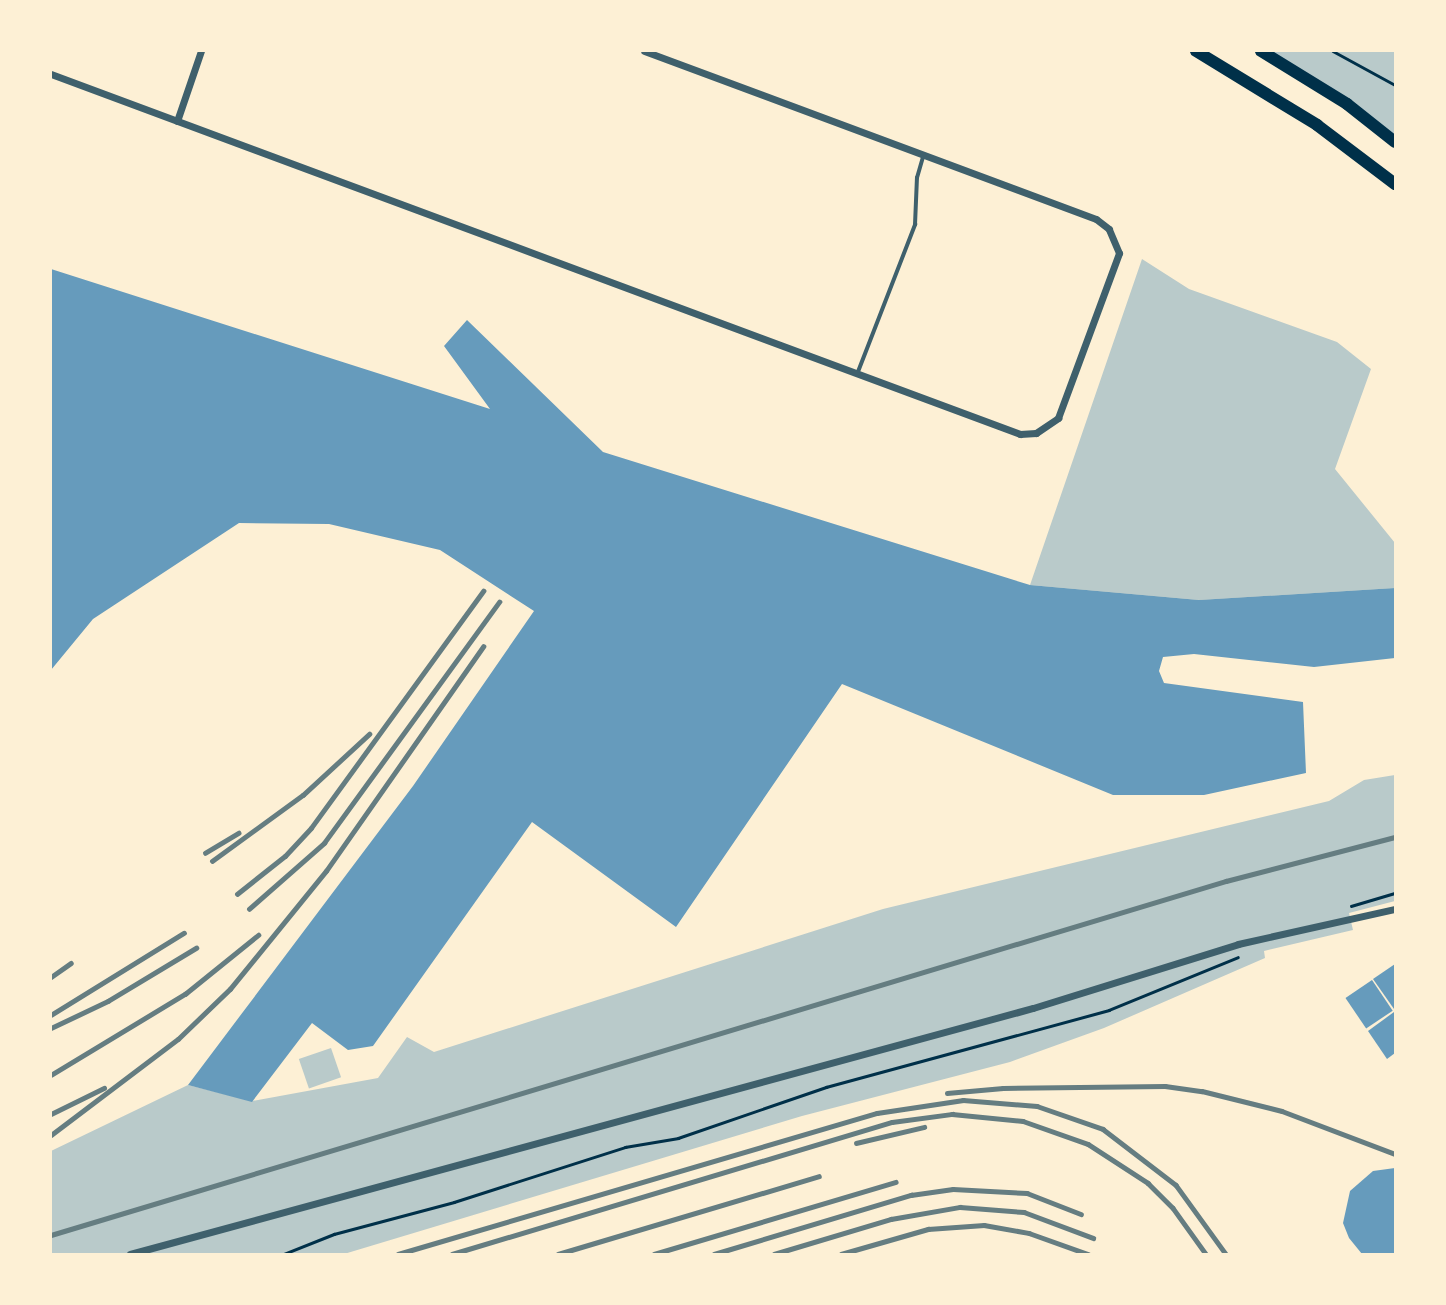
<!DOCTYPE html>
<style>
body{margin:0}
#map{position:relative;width:1446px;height:1305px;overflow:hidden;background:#fdf0d5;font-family:Lato,sans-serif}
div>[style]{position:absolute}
.green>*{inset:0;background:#b9caca;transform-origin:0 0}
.water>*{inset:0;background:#669bbc;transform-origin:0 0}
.path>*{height:2.5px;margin:-1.25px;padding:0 1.25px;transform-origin:1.25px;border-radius:1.25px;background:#003049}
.service>*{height:3.5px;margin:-1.75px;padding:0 1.75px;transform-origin:1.75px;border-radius:1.75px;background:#3f606c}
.minor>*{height:7px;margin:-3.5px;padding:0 3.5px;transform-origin:3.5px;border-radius:3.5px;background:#3f606c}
.motorway>*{height:12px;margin:-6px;padding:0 6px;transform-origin:6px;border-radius:6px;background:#003049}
.rail>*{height:4.5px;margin:-2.25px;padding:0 2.25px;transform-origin:2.25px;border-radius:2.25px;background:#657d81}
span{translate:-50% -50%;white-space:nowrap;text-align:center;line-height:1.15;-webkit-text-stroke:7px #fdf0d5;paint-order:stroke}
.frame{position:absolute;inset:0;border:52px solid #fdf0d5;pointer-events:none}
</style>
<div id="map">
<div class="green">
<div style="clip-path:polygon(1261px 51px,1395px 51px,1395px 142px)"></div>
<div style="clip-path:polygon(1142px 259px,1189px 289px,1337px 342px,1371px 369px,1335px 469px,1395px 543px,1395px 588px,1199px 600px,1030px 585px)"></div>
<div style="clip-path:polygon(1395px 775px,1395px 901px,1349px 913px,1353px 930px,1264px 951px,1265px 958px,1104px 1028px,1010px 1062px,802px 1116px,344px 1254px,51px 1254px,51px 1151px,188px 1085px,252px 1101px,378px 1078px,407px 1037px,434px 1052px,883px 909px,1329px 801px,1364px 780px)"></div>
<div style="left:331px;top:1048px;width:31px;height:34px;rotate:71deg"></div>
</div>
<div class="water">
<div style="clip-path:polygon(51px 269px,490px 409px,444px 346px,467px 320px,603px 452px,1030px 585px,1199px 600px,1395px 588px,1395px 658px,1314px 667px,1194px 654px,1163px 657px,1159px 671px,1164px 683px,1303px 702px,1306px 773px,1204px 795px,1113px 795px,842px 684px,676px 927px,532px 822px,373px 1046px,348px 1050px,312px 1023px,252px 1102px,188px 1085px,413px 786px,534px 611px,440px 550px,329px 524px,239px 523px,93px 619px,51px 670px)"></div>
<div style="clip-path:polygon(1395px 964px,1395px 1008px,1394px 1009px,1373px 979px)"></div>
<div style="left:1372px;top:980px;width:37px;height:32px;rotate:56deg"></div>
<div style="clip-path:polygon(1394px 1012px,1395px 1053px,1387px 1059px,1368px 1031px)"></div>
<div style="clip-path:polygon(1395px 1168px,1395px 1254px,1362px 1254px,1349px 1238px,1343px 1223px,1350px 1191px,1373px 1171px)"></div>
</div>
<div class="path">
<div style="left:1333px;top:51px;width:71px;rotate:28.7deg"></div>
<div style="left:1351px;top:906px;width:46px;rotate:-16.5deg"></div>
<div style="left:284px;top:1254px;width:54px;rotate:-21.8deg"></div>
<div style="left:334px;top:1234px;width:124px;rotate:-14.9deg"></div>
<div style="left:454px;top:1202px;width:180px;rotate:-17.8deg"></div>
<div style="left:625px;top:1147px;width:54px;rotate:-9.6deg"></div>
<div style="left:678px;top:1138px;width:157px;rotate:-19deg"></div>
<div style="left:826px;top:1087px;width:293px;rotate:-15.2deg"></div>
<div style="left:1109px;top:1010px;width:139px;rotate:-22.3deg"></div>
</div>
<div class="service">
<div style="left:858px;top:372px;width:158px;rotate:-68.8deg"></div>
<div style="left:915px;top:225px;width:47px;rotate:-87.6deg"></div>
<div style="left:917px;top:178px;width:22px;rotate:-74deg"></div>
</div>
<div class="minor">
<div style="left:51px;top:74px;width:1034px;rotate:20.38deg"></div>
<div style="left:1020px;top:434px;width:16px;rotate:-4deg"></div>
<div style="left:1036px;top:433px;width:27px;rotate:-34deg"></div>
<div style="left:1058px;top:418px;width:176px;rotate:-69.7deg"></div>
<div style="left:1119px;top:253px;width:26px;rotate:-113deg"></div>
<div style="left:1109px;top:229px;width:16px;rotate:-142deg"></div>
<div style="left:1096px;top:219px;width:482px;rotate:-159.6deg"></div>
<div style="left:177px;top:121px;width:74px;rotate:-71.1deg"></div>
<div style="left:130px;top:1254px;width:936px;rotate:-15.24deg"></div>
<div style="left:1033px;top:1008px;width:215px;rotate:-17.3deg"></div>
<div style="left:1238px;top:944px;width:161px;rotate:-12.6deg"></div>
</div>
<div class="motorway">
<div style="left:1196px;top:51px;width:142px;rotate:31.4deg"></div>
<div style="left:1317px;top:125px;width:98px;rotate:37.1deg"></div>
<div style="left:1261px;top:51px;width:101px;rotate:31.6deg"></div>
<div style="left:1347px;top:104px;width:61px;rotate:38.4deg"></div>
</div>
<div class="rail">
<div style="left:205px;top:853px;width:39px;rotate:-31deg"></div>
<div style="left:212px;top:861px;width:112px;rotate:-36deg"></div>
<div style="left:303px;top:795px;width:90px;rotate:-42.7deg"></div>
<div style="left:237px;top:894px;width:61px;rotate:-38.4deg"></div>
<div style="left:285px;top:856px;width:38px;rotate:-47deg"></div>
<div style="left:311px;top:828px;width:293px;rotate:-54deg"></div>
<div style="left:249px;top:909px;width:100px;rotate:-41.3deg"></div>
<div style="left:324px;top:843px;width:298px;rotate:-54deg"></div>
<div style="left:51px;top:977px;width:24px;rotate:-35deg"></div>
<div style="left:51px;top:1015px;width:156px;rotate:-31.7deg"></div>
<div style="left:51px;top:1028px;width:63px;rotate:-25.3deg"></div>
<div style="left:108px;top:1001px;width:103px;rotate:-31.1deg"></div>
<div style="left:51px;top:1075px;width:157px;rotate:-31.2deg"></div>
<div style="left:185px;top:994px;width:94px;rotate:-38.9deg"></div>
<div style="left:947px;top:1093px;width:56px;rotate:-5.1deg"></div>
<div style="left:1003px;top:1088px;width:162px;rotate:-0.7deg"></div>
<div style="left:1165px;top:1086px;width:37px;rotate:8deg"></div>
<div style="left:1202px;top:1091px;width:82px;rotate:14deg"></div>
<div style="left:1282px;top:1111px;width:121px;rotate:20.8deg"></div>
<div style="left:51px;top:1114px;width:59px;rotate:-26.1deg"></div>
<div style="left:51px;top:1135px;width:159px;rotate:-37.1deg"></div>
<div style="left:178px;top:1039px;width:72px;rotate:-43.9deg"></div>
<div style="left:230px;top:989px;width:152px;rotate:-50.9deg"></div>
<div style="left:326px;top:871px;width:274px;rotate:-55deg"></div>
<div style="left:856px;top:1143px;width:70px;rotate:-13.2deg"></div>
<div style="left:51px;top:1235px;width:1227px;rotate:-16.77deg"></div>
<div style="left:1226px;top:881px;width:175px;rotate:-14.6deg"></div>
<div style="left:398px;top:1254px;width:499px;rotate:-16.4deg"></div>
<div style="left:877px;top:1113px;width:87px;rotate:-8.6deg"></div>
<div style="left:963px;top:1100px;width:74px;rotate:4.6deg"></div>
<div style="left:1037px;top:1106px;width:70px;rotate:19.2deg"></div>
<div style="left:1103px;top:1129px;width:92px;rotate:37.5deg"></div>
<div style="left:1176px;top:1185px;width:85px;rotate:54.1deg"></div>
<div style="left:452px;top:1254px;width:459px;rotate:-16.7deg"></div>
<div style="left:892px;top:1122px;width:61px;rotate:-7.6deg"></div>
<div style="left:952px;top:1114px;width:71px;rotate:5.6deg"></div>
<div style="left:1023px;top:1121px;width:69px;rotate:19.5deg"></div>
<div style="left:1088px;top:1144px;width:72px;rotate:33deg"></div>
<div style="left:1148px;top:1183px;width:35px;rotate:45deg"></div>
<div style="left:1173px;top:1208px;width:57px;rotate:54.3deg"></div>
<div style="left:558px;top:1254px;width:272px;rotate:-16.6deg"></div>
<div style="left:654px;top:1254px;width:252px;rotate:-16.6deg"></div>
<div style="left:714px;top:1254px;width:206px;rotate:-16.7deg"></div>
<div style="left:911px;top:1195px;width:42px;rotate:-8.1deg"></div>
<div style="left:953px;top:1189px;width:74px;rotate:3.1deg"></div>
<div style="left:1027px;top:1193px;width:58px;rotate:21.3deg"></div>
<div style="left:774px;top:1254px;width:122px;rotate:-16.7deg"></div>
<div style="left:891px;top:1219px;width:70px;rotate:-9.9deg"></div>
<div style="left:960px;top:1207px;width:64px;rotate:4.5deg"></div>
<div style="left:1024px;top:1212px;width:74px;rotate:20.6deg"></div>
<div style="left:841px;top:1254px;width:91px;rotate:-16deg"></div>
<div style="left:928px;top:1229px;width:56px;rotate:-4.1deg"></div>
<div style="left:984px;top:1225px;width:46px;rotate:10.1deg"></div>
<div style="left:1029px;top:1233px;width:63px;rotate:19.6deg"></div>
</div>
<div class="frame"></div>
</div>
